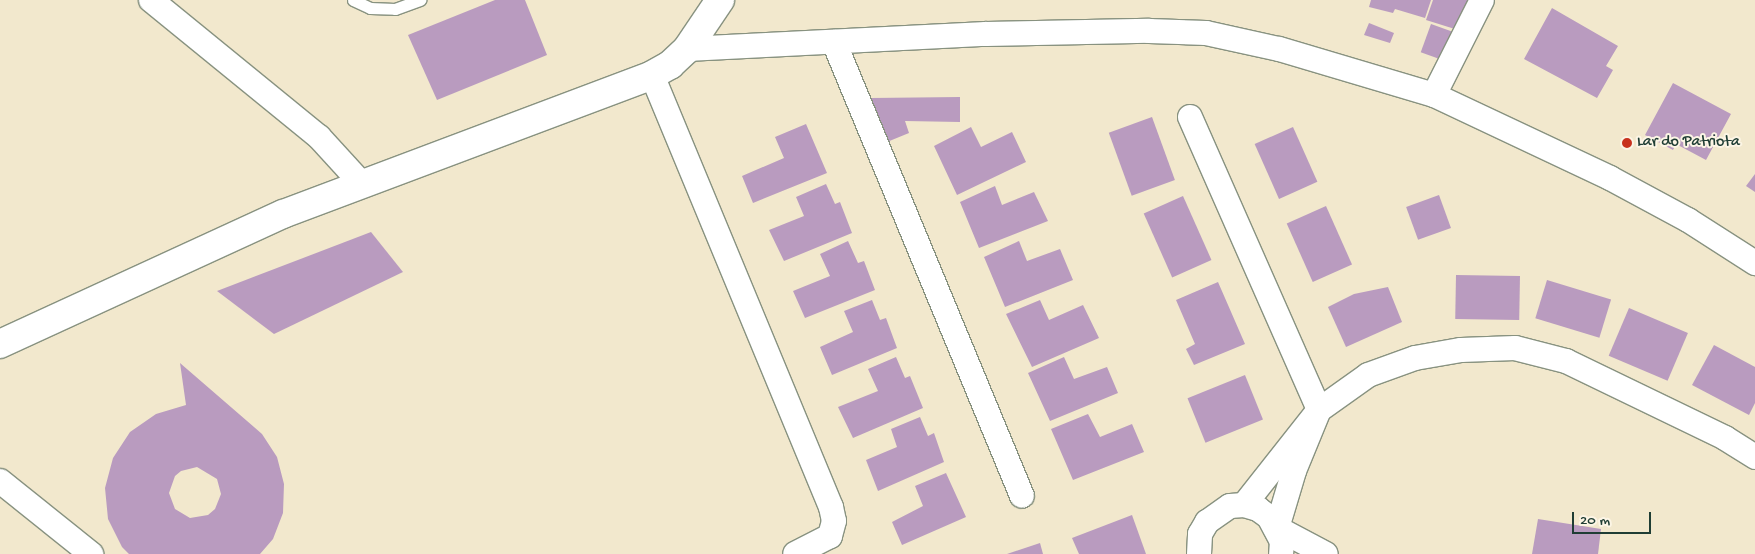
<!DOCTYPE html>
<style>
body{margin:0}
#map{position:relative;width:1755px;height:554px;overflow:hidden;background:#f2e8cd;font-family:"Gochi Hand",sans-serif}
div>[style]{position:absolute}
.building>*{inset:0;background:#b99bbf;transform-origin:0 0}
.roads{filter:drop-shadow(1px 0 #889280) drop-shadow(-1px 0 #889280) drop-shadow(0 1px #889280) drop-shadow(0 -1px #889280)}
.lane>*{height:11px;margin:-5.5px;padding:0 5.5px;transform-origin:5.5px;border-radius:5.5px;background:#fff}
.street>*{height:24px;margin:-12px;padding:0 12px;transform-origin:12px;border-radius:12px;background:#fff}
.secondary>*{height:28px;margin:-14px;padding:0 14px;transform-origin:14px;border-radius:14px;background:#fff}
.dots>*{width:14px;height:14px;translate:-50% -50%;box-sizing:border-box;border:2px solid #fcf5e5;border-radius:50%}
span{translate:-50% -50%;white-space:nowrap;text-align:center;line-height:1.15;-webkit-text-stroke:4px #fcf5e5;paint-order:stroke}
.poi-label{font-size:16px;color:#1f3d34}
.left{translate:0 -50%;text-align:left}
.scale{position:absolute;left:1572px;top:512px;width:79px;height:22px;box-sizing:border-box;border:2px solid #1f3d34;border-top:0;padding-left:6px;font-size:15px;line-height:18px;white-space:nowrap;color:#1f3d34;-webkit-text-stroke:4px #fcf5e5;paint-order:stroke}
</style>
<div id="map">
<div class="building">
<div style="clip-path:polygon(495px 0,525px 0,547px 55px,437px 100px,408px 35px)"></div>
<div style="clip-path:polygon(1371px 0,1431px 0,1425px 18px,1395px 9px,1393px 13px,1369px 7px)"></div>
<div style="clip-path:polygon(1433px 0,1468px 0,1458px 30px,1426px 20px)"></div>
<div style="clip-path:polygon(1552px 8px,1618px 46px,1606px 66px,1613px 70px,1597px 98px,1524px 59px)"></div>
<div style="clip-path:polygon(1369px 23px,1394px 33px,1390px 43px,1364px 35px)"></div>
<div style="left:1431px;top:24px;width:23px;height:30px;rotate:20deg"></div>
<div style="clip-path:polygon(1673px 83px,1731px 114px,1706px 160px,1676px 144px,1673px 150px,1645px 135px)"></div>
<div style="clip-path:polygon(960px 97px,960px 122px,905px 121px,909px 133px,887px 142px,871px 98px)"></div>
<div style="left:1152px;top:117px;width:67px;height:46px;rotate:70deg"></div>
<div style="clip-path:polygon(806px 124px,827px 173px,753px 203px,742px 176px,784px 158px,775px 137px)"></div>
<div style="clip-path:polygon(971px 127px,981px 147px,1012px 132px,1026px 162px,957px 195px,934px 146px)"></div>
<div style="left:1293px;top:127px;width:60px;height:42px;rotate:66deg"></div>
<div style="clip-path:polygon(1755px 174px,1755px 192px,1746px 186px)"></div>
<div style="clip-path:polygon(826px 184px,835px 204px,840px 202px,852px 233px,784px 261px,769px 230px,804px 216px,796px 197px)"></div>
<div style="clip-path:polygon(995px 186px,1002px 205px,1034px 192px,1048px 221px,979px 248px,960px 202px)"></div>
<div style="left:1439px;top:195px;width:35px;height:35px;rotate:70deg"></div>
<div style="left:1183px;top:196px;width:70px;height:43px;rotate:66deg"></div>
<div style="left:1326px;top:206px;width:64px;height:43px;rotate:66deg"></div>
<div style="clip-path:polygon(371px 232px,403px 272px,274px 334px,217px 291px)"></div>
<div style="clip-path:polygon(848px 241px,858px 263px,864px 261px,875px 290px,805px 318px,793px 291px,830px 276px,820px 254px)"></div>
<div style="clip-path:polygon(1019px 241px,1027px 261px,1060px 249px,1073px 280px,1005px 307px,984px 257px)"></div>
<div style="left:1456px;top:275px;width:64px;height:44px;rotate:1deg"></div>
<div style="left:1547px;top:280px;width:67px;height:40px;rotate:17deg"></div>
<div style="clip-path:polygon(1218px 282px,1245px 344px,1194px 365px,1186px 349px,1195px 344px,1176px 300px)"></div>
<div style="clip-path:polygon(1388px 287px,1402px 322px,1346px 347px,1328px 307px,1354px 294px)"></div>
<div style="clip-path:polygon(872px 300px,880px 320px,886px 318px,897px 348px,832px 375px,820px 347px,853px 332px,844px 311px)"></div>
<div style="clip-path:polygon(1040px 300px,1049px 320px,1083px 305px,1099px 338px,1032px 367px,1006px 314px)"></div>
<div style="left:1629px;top:308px;width:64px;height:52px;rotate:23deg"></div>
<div style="clip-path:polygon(1714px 345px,1755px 367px,1755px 403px,1749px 415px,1692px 385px)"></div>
<div style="clip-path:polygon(896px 357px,905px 378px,910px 376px,923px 408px,853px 438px,838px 407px,878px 391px,868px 369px)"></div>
<div style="clip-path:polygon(1064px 357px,1074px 379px,1107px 367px,1118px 393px,1050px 421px,1028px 373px)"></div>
<div style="clip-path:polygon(evenodd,180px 363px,262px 434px,277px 457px,284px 484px,283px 513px,273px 539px,260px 554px,129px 554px,122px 547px,108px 519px,105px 488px,113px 458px,130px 432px,156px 414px,186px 405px,180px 363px,197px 467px,217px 479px,221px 494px,215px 509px,208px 515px,190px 518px,175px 509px,169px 493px,175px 476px,181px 471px,197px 467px)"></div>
<div style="left:1245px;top:375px;width:48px;height:62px;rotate:68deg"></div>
<div style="clip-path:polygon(1088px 414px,1100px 437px,1132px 424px,1144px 452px,1073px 480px,1051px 429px)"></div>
<div style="clip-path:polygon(920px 417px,928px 436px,934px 433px,944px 462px,878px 491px,866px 460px,897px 447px,891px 429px)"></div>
<div style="clip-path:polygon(946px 473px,966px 517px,902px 545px,892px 522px,923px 506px,915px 486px)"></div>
<div style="clip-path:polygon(1132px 515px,1146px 554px,1079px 554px,1072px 538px)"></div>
<div style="clip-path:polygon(1538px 519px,1601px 529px,1598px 554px,1532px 554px)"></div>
<div style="clip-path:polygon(1040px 543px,1043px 554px,1007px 554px)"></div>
</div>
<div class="roads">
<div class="lane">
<div style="left:353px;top:0;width:19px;rotate:25deg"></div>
<div style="left:370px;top:8px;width:25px;rotate:2deg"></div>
<div style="left:395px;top:9px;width:27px;rotate:-20deg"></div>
</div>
<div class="street">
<div style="left:151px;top:0;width:217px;rotate:39.2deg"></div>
<div style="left:319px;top:137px;width:64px;rotate:47.5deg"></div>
<div style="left:834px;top:42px;width:491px;rotate:67.5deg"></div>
<div style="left:687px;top:49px;width:299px;rotate:-2.9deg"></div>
<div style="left:986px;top:34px;width:163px;rotate:-1.1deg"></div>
<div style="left:1149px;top:31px;width:57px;rotate:2deg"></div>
<div style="left:1206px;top:33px;width:75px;rotate:12.4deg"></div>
<div style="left:1279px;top:49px;width:162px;rotate:16.5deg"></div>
<div style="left:1434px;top:95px;width:195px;rotate:25.2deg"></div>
<div style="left:1610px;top:178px;width:89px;rotate:28.3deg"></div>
<div style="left:1688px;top:220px;width:80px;rotate:32.7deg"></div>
<div style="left:652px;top:75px;width:468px;rotate:67.5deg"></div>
<div style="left:831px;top:507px;width:14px;rotate:78deg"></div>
<div style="left:834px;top:521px;width:16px;rotate:105deg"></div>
<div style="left:830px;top:536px;width:39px;rotate:153deg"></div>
<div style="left:1434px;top:95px;width:106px;rotate:-63.2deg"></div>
<div style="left:1190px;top:117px;width:320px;rotate:66.2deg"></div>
<div style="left:1319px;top:410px;width:66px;rotate:112.3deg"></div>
<div style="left:1294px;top:471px;width:59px;rotate:106.6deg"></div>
<div style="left:0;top:481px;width:117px;rotate:38.7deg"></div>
<div style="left:1244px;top:505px;width:121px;rotate:-51.7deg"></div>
<div style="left:1319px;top:410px;width:60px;rotate:-35.5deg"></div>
<div style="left:1368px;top:375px;width:50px;rotate:-19.9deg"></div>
<div style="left:1415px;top:358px;width:47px;rotate:-9.9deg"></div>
<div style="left:1461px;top:350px;width:54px;rotate:-2.1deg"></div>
<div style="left:1515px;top:348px;width:53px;rotate:14.3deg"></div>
<div style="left:1566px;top:361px;width:177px;rotate:25.8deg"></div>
<div style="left:1725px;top:438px;width:36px;rotate:32deg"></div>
<div style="left:1277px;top:528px;width:55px;rotate:28deg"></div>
<div style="left:1199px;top:554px;width:20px;rotate:-87deg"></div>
<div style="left:1200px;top:534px;width:14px;rotate:-60deg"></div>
<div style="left:1207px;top:522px;width:28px;rotate:-35deg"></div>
<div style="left:1230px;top:506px;width:14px;rotate:-4deg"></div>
<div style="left:1244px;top:505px;width:15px;rotate:16deg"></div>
<div style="left:1258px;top:509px;width:14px;rotate:36deg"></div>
<div style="left:1269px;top:517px;width:27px;rotate:62deg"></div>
<div style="left:1282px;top:541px;width:13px;rotate:94deg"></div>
</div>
<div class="secondary">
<div style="left:0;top:344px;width:311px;rotate:-24.7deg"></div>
<div style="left:283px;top:214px;width:394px;rotate:-20.6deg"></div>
<div style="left:652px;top:75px;width:21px;rotate:-29deg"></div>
<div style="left:670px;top:65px;width:23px;rotate:-43deg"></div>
<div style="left:687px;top:49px;width:59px;rotate:-56deg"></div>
</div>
</div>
<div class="dots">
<div style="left:1627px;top:143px;background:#c8321e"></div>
</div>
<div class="poi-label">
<span class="left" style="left:1637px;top:143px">Lar do Patriota</span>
</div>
<div class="scale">20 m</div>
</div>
